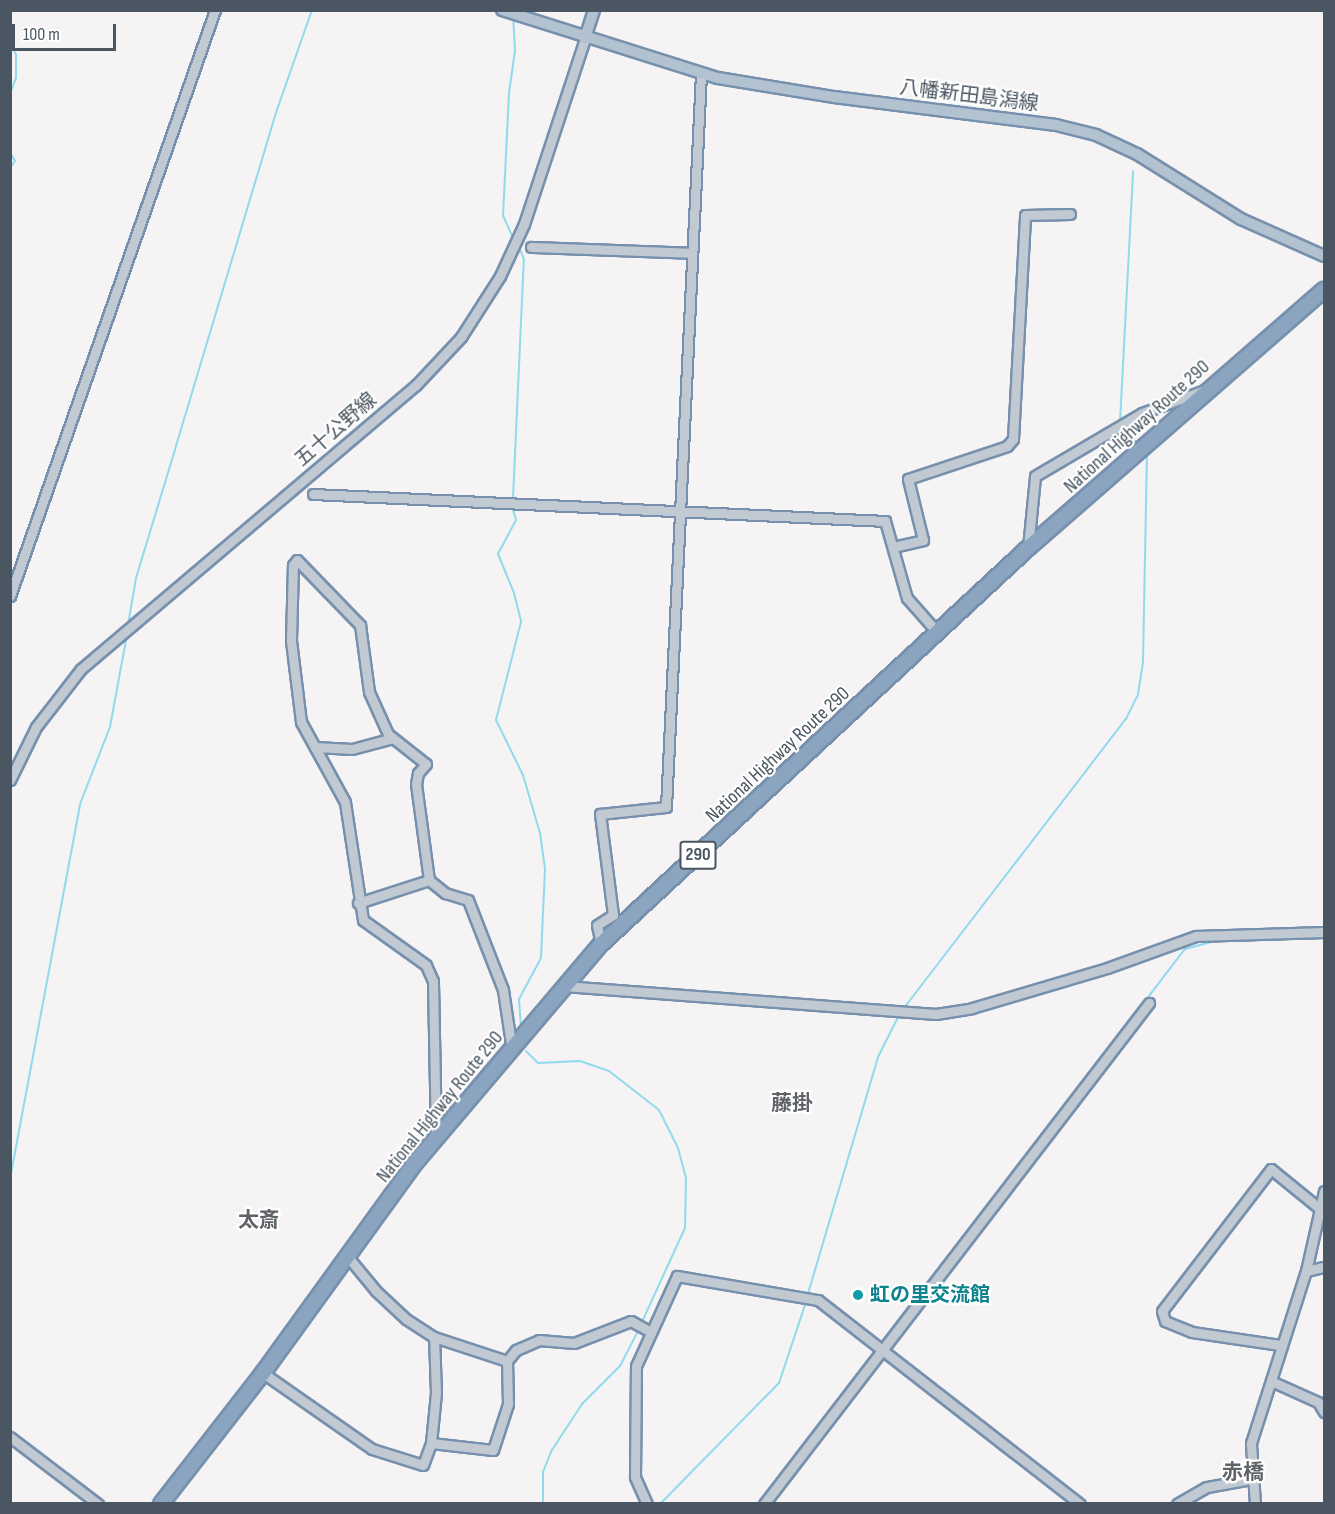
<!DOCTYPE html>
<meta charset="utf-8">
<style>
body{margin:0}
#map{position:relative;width:1335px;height:1514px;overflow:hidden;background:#f5f3f3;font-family:"Sofia Sans Condensed","Noto Sans JP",sans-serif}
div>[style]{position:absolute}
.stream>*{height:2px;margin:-1px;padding:0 1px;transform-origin:1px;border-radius:1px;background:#90daee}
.roads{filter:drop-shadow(2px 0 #7690ad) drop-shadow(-2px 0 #7690ad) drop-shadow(0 2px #7690ad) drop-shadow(0 -2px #7690ad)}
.minor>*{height:9px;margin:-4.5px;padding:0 4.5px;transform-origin:4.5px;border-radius:4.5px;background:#c1cad2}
.major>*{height:10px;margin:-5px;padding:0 5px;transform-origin:5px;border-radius:5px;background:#b3c2d1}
.highway>*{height:14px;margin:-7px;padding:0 7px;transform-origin:7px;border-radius:7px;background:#8ba5c1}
.dots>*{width:16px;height:16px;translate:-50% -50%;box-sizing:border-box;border:3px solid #fff;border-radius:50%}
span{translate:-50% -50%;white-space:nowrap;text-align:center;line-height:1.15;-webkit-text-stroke:4.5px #fff;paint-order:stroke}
.shield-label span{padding:2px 4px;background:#fff;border:2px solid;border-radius:4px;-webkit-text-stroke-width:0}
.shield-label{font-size:18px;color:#4a5661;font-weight:700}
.street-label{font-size:20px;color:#4a5661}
.culture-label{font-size:20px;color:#0d838f;font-weight:700}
.left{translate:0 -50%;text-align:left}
.neighbourhood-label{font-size:21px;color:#5f6368;font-weight:700}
.frame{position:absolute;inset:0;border:12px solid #4a5661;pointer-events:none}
.scale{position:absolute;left:12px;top:24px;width:104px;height:27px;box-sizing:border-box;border:3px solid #4a5661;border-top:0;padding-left:8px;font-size:18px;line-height:21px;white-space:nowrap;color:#4a5661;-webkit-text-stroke:4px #fff;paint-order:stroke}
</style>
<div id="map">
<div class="stream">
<div style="left:10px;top:40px;width:16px;rotate:68deg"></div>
<div style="left:16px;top:55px;width:23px;rotate:90deg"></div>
<div style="left:16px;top:78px;width:17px;rotate:111deg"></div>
<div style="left:10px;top:152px;width:10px;rotate:61deg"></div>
<div style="left:15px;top:161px;width:9px;rotate:126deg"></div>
<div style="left:513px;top:238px;width:24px;rotate:-114deg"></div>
<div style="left:503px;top:216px;width:123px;rotate:-87.2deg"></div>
<div style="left:509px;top:93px;width:42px;rotate:-81.9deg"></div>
<div style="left:515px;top:51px;width:35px;rotate:-93deg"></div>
<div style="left:1120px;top:422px;width:251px;rotate:-87deg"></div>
<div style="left:1120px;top:428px;width:26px;rotate:40deg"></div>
<div style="left:513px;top:498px;width:239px;rotate:-87.4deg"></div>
<div style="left:524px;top:259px;width:15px;rotate:-113deg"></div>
<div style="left:513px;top:510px;width:10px;rotate:73deg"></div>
<div style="left:516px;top:520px;width:38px;rotate:118deg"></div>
<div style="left:498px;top:554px;width:42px;rotate:67.7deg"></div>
<div style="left:514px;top:593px;width:30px;rotate:76deg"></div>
<div style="left:521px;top:622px;width:101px;rotate:104.3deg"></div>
<div style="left:496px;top:720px;width:61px;rotate:63.9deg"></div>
<div style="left:523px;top:775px;width:60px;rotate:73.7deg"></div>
<div style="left:540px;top:833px;width:36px;rotate:82deg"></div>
<div style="left:545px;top:869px;width:89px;rotate:92.6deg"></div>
<div style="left:541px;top:958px;width:47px;rotate:118.2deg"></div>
<div style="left:519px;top:999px;width:31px;rotate:86deg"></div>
<div style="left:128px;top:625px;width:48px;rotate:-80.3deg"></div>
<div style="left:136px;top:578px;width:138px;rotate:-73.1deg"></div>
<div style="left:176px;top:446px;width:354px;rotate:-73.3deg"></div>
<div style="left:278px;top:107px;width:103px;rotate:-70.7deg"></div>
<div style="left:904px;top:1008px;width:364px;rotate:-52.5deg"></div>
<div style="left:1126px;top:719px;width:28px;rotate:-64deg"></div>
<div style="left:1138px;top:694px;width:33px;rotate:-81deg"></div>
<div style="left:1143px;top:661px;width:211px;rotate:-88.9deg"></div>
<div style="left:526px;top:1051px;width:17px;rotate:45deg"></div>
<div style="left:538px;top:1063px;width:42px;rotate:-2.7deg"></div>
<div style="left:580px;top:1061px;width:31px;rotate:19deg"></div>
<div style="left:609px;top:1071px;width:63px;rotate:38deg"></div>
<div style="left:659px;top:1110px;width:42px;rotate:63.4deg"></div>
<div style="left:678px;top:1148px;width:31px;rotate:75deg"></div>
<div style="left:686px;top:1178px;width:50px;rotate:91.1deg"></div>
<div style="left:685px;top:1228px;width:106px;rotate:114.6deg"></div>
<div style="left:1074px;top:1094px;width:183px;rotate:-52.6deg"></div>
<div style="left:1185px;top:949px;width:30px;rotate:-15deg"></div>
<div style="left:1214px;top:941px;width:110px;rotate:-1.6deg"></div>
<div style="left:10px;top:1179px;width:381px;rotate:-79.4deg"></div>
<div style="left:80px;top:804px;width:83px;rotate:-68.7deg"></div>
<div style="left:110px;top:727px;width:95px;rotate:-79.6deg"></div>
<div style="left:807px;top:1297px;width:250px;rotate:-73.5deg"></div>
<div style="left:878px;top:1057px;width:47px;rotate:-63.4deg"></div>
<div style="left:879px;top:1345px;width:186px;rotate:-52.2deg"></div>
<div style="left:543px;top:1504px;width:32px;rotate:-90deg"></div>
<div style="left:543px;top:1472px;width:24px;rotate:-68deg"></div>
<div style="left:552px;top:1450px;width:55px;rotate:-56.9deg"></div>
<div style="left:582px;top:1404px;width:54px;rotate:-45deg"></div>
<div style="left:620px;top:1366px;width:42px;rotate:-62.8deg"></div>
<div style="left:660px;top:1504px;width:170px;rotate:-45.5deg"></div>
<div style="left:779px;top:1383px;width:85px;rotate:-71.6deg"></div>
<div style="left:758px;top:1504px;width:194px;rotate:-52.5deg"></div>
</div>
<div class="roads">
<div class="minor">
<div style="left:531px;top:247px;width:161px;rotate:2.1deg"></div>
<div style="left:313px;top:494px;width:573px;rotate:2.7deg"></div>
<div style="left:885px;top:521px;width:80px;rotate:74.1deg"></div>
<div style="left:907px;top:598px;width:47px;rotate:48.5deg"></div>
<div style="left:893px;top:547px;width:31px;rotate:-13deg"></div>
<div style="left:923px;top:540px;width:63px;rotate:-103.8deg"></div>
<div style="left:908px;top:479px;width:104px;rotate:-18.4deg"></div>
<div style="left:1007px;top:446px;width:9px;rotate:-49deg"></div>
<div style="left:1013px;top:439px;width:224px;rotate:-86.9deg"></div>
<div style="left:1025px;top:215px;width:45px;rotate:-1.3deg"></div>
<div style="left:1028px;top:548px;width:72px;rotate:-84.4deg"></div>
<div style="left:1035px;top:476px;width:124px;rotate:-30.5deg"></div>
<div style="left:1142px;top:413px;width:67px;rotate:-20.1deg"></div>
<div style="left:10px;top:596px;width:621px;rotate:-70.72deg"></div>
<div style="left:315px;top:747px;width:37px;rotate:3deg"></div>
<div style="left:352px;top:749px;width:42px;rotate:-15deg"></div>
<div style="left:10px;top:780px;width:59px;rotate:-63.9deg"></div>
<div style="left:36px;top:727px;width:73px;rotate:-52.2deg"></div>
<div style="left:81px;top:669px;width:439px;rotate:-40.3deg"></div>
<div style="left:416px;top:385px;width:66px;rotate:-46.8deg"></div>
<div style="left:461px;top:337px;width:72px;rotate:-57.4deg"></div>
<div style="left:500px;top:276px;width:57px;rotate:-65.2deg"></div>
<div style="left:524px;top:224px;width:196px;rotate:-71.8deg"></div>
<div style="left:358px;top:903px;width:75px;rotate:-17.9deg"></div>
<div style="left:601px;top:944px;width:19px;rotate:-102deg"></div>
<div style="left:597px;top:925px;width:19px;rotate:-32deg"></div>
<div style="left:613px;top:915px;width:102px;rotate:-97.3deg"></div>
<div style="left:600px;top:814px;width:66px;rotate:-6.1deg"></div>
<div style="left:666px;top:807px;width:735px;rotate:-87.27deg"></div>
<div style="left:564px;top:986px;width:373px;rotate:4.3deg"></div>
<div style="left:936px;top:1014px;width:36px;rotate:-9deg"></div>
<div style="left:972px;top:1008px;width:141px;rotate:-16.5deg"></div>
<div style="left:1107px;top:968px;width:95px;rotate:-19.8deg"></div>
<div style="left:1196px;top:936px;width:128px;rotate:-1.8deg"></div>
<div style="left:436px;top:1139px;width:158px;rotate:-91.1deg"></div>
<div style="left:433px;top:981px;width:17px;rotate:-114deg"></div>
<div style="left:426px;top:965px;width:77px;rotate:-144.5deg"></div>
<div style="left:363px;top:920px;width:119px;rotate:-98.7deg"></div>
<div style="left:345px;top:802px;width:91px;rotate:-118.8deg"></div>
<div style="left:301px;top:722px;width:83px;rotate:-97deg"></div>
<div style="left:291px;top:640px;width:75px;rotate:-88.5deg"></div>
<div style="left:293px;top:565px;width:6px;rotate:-51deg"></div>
<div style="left:297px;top:560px;width:91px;rotate:45.9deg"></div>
<div style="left:360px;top:625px;width:68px;rotate:82.3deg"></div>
<div style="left:369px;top:692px;width:46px;rotate:65.7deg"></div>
<div style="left:388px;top:734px;width:48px;rotate:38.3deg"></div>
<div style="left:426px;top:764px;width:12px;rotate:132deg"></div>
<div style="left:418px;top:773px;width:11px;rotate:100deg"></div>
<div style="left:416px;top:784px;width:97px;rotate:82.3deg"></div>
<div style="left:429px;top:880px;width:21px;rotate:39deg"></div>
<div style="left:445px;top:893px;width:24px;rotate:17deg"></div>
<div style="left:468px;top:900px;width:97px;rotate:68.7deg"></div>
<div style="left:503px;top:990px;width:61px;rotate:81.5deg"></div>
<div style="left:348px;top:1257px;width:44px;rotate:50.5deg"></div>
<div style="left:376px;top:1291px;width:41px;rotate:43deg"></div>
<div style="left:406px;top:1319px;width:33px;rotate:33deg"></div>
<div style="left:434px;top:1337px;width:77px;rotate:18.2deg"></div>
<div style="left:1306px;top:1271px;width:18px;rotate:-13deg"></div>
<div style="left:1280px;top:1345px;width:89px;rotate:-171.6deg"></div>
<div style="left:1192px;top:1332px;width:29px;rotate:-158deg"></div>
<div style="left:1165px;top:1321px;width:10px;rotate:-107deg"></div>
<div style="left:1162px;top:1311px;width:179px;rotate:-52.5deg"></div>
<div style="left:1271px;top:1169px;width:63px;rotate:39.2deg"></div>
<div style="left:263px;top:1373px;width:133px;rotate:34.9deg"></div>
<div style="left:372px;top:1449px;width:53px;rotate:17.4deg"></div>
<div style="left:423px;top:1465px;width:23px;rotate:-70deg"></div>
<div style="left:431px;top:1443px;width:50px;rotate:-84.3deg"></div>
<div style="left:436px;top:1393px;width:56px;rotate:-92deg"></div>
<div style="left:1271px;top:1381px;width:51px;rotate:24.1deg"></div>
<div style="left:1318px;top:1402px;width:12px;rotate:59deg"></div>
<div style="left:10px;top:1437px;width:111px;rotate:37.3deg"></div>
<div style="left:431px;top:1443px;width:62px;rotate:6.4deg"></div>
<div style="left:493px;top:1450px;width:48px;rotate:-71.9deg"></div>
<div style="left:508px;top:1404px;width:43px;rotate:-91.3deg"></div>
<div style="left:507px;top:1361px;width:14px;rotate:-51deg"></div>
<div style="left:516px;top:1350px;width:25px;rotate:-23deg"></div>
<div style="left:539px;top:1340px;width:35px;rotate:5deg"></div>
<div style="left:574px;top:1343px;width:61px;rotate:-21.1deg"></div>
<div style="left:631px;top:1321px;width:23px;rotate:29deg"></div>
<div style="left:647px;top:1504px;width:30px;rotate:-114deg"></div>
<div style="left:635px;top:1477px;width:111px;rotate:-89.5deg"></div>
<div style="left:636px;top:1366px;width:99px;rotate:-65.5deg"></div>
<div style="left:677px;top:1276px;width:143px;rotate:9.7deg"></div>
<div style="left:818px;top:1300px;width:332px;rotate:37.9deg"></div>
<div style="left:764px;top:1504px;width:632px;rotate:-52.46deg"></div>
<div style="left:1177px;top:1504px;width:34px;rotate:-30deg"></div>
<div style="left:1207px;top:1487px;width:46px;rotate:-10.1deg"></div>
<div style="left:1255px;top:1504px;width:61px;rotate:-93.8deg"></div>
<div style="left:1251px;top:1443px;width:181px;rotate:-72.3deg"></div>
<div style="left:1306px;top:1271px;width:82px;rotate:-77.3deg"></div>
</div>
<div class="major">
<div style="left:502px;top:10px;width:226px;rotate:17.5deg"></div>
<div style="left:718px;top:78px;width:118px;rotate:9.3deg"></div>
<div style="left:834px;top:97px;width:224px;rotate:7.2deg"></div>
<div style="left:1056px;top:125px;width:41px;rotate:14deg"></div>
<div style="left:1096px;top:135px;width:45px;rotate:24.9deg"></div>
<div style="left:1137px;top:154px;width:123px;rotate:32deg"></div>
<div style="left:1241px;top:219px;width:91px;rotate:24deg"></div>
<div style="left:585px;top:38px;width:29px;rotate:-72deg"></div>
</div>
<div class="highway">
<div style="left:161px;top:1504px;width:166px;rotate:-52.1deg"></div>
<div style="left:263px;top:1373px;width:261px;rotate:-54.1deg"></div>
<div style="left:416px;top:1162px;width:286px;rotate:-49.7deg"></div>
<div style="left:601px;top:944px;width:582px;rotate:-42.84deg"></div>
<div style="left:1028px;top:548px;width:393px;rotate:-41.1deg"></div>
</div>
</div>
<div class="dots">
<div style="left:858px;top:1295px;background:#0f9aa8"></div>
</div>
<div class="shield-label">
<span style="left:698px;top:855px">290</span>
</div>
<div class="street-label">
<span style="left:969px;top:96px;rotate:7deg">八幡新田島潟線</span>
<span style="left:1137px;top:427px;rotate:-42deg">National Highway Route 290</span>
<span style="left:336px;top:430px;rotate:-41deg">五十公野線</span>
<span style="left:778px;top:755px;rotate:-43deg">National Highway Route 290</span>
<span style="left:440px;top:1107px;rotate:-51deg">National Highway Route 290</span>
</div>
<div class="culture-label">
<span class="left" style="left:870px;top:1295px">虹の里交流館</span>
</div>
<div class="neighbourhood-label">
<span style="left:792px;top:1104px">藤掛</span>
<span style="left:259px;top:1221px">太斎</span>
<span style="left:1243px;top:1473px">赤橋</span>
</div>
<div class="frame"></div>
<div class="scale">100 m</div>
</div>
